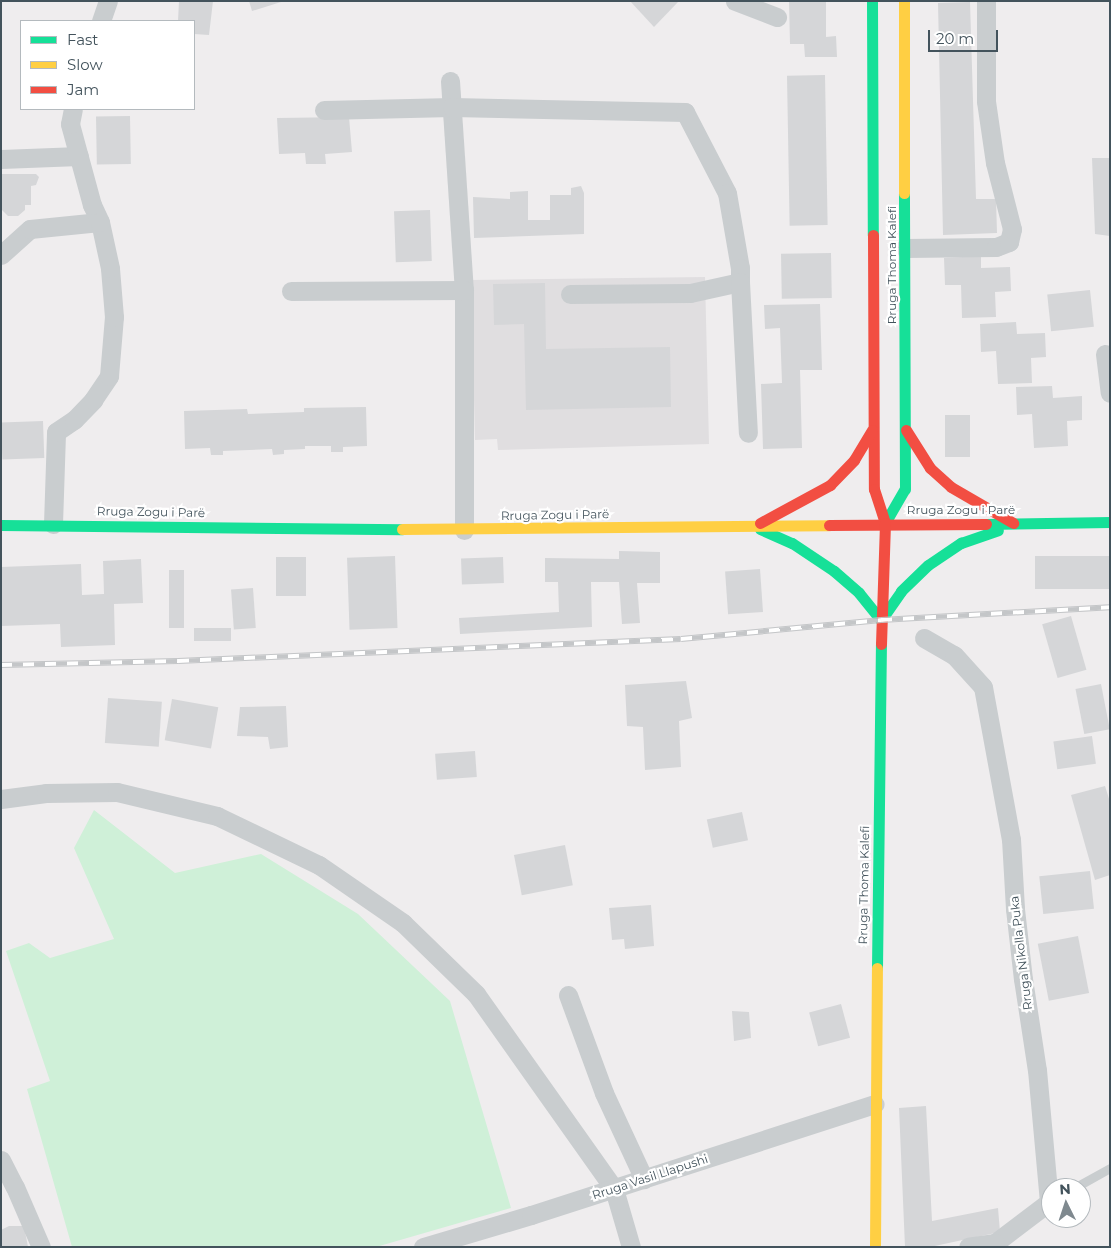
<!DOCTYPE html>
<meta charset="utf-8">
<style>
body{margin:0}
#map{position:relative;width:1111px;height:1248px;overflow:hidden;background:#efedee;font-family:Montserrat,sans-serif}
div>[style]{position:absolute}
.education>*{inset:0;background:#e0dee0}
.green>*{inset:0;background:#cff0d8}
.building>*{inset:0;background:#d5d6d8;transform-origin:0 0}
.lane>*{height:9px;margin:-4.5px;padding:0 4.5px;transform-origin:4.5px;border-radius:4.5px;background:#c9cdcf}
.street>*{height:19px;margin:-9.5px;padding:0 9.5px;transform-origin:9.5px;border-radius:9.5px;background:#c9cdcf}
.fast>*{height:11px;margin:-5.5px;padding:0 5.5px;transform-origin:5.5px;border-radius:5.5px;background:#16e098}
.slow>*{height:11px;margin:-5.5px;padding:0 5.5px;transform-origin:5.5px;border-radius:5.5px;background:#ffcf43}
.jam>*{height:11px;margin:-5.5px;padding:0 5.5px;transform-origin:5.5px;border-radius:5.5px;background:#f24e42}
.rail>*{height:5.5px;margin-top:-2.75px;transform-origin:0;background:repeating-linear-gradient(90deg,#fff 0 11px,#c4c6c8 0 22px);box-sizing:border-box;border-block:1px solid #c4c6c8}
span{translate:-50% -50%;white-space:nowrap;text-align:center;line-height:1.15;-webkit-text-stroke:4.5px #fff;paint-order:stroke}
.street-label{font-size:12px;color:#43535c}
.frame{position:absolute;inset:0;border:2px solid #43535c;pointer-events:none}
.legend{position:absolute;left:20px;top:20px;width:175px;height:90px;box-sizing:border-box;background:#fff;border:1px solid #b4babe;margin:0;padding:6px 9px;list-style:none;font-size:15px;color:#43535c}
.legend li{display:flex;align-items:center;gap:10px;height:25px}
.legend b{width:25px;border:1px solid #b4babe}
.north{position:absolute;left:1041px;top:1178px;width:50px;height:50px;box-sizing:border-box;background:#fff;border:1px solid #b4babe;border-radius:50%;rotate:356deg;font-size:14px;font-weight:700;line-height:20px;text-align:center;color:#43535c}
.north::after{content:'';display:block;margin:auto;width:18px;height:22px;background:#7f898f;clip-path:polygon(50% 0,100% 100%,50% 72%,0 100%)}
.scale{position:absolute;left:928px;top:30px;width:70px;height:22px;box-sizing:border-box;border:2px solid #43535c;border-top:0;padding-left:6px;font-size:15px;line-height:18px;white-space:nowrap;color:#43535c;-webkit-text-stroke:4px #fff;paint-order:stroke}
</style>
<div id="map">
<div class="education">
<div style="clip-path:polygon(705px 277px,709px 444px,498px 450px,497px 439px,475px 440px,471px 280px)"></div>
</div>
<div class="green">
<div style="clip-path:polygon(94px 810px,175px 873px,261px 854px,358px 914px,450px 1001px,511px 1208px,376px 1247px,72px 1247px,27px 1089px,50px 1081px,6px 951px,29px 943px,50px 958px,114px 939px,74px 848px)"></div>
</div>
<div class="building">
<div style="clip-path:polygon(179px 1px,213px 1px,209px 35px,194px 34px,194px 21px,178px 21px)"></div>
<div style="clip-path:polygon(249px 1px,281px 1px,281px 2px,252px 11px)"></div>
<div style="clip-path:polygon(630px 1px,679px 1px,654px 27px)"></div>
<div style="clip-path:polygon(789px 1px,826px 1px,826px 37px,836px 36px,837px 57px,805px 57px,804px 44px,790px 44px)"></div>
<div style="clip-path:polygon(970px 2px,976px 199px,996px 199px,997px 233px,943px 235px,938px 3px)"></div>
<div style="left:825px;top:75px;width:150px;height:38px;rotate:89deg"></div>
<div style="left:130px;top:116px;width:48px;height:34px;rotate:89deg"></div>
<div style="clip-path:polygon(349px 117px,352px 152px,325px 154px,326px 164px,306px 164px,305px 153px,279px 154px,277px 118px)"></div>
<div style="clip-path:polygon(1092px 158px,1110px 158px,1110px 236px,1095px 234px)"></div>
<div style="clip-path:polygon(1px 174px,36px 174px,39px 177px,36px 185px,31px 186px,31px 205px,25px 205px,25px 210px,18px 216px,8px 216px,1px 209px)"></div>
<div style="clip-path:polygon(581px 186px,584px 193px,584px 234px,474px 238px,473px 197px,510px 199px,510px 192px,528px 191px,528px 220px,550px 220px,550px 195px,571px 195px,571px 188px)"></div>
<div style="left:430px;top:210px;width:51px;height:36px;rotate:88deg"></div>
<div style="left:831px;top:253px;width:45px;height:50px;rotate:89deg"></div>
<div style="clip-path:polygon(981px 256px,981px 268px,1010px 267px,1011px 291px,995px 292px,996px 317px,962px 318px,961px 285px,945px 285px,944px 258px)"></div>
<div style="clip-path:polygon(545px 283px,546px 349px,670px 347px,671px 407px,526px 410px,524px 324px,494px 325px,493px 284px)"></div>
<div style="left:1090px;top:290px;width:37px;height:43px;rotate:84deg"></div>
<div style="clip-path:polygon(820px 304px,822px 370px,800px 370px,802px 448px,763px 449px,761px 384px,782px 383px,780px 328px,765px 329px,764px 305px)"></div>
<div style="clip-path:polygon(1016px 322px,1017px 334px,1045px 333px,1046px 357px,1031px 358px,1032px 383px,998px 384px,996px 351px,981px 352px,980px 324px)"></div>
<div style="clip-path:polygon(1052px 386px,1053px 398px,1082px 396px,1082px 420px,1067px 421px,1068px 446px,1034px 448px,1032px 414px,1017px 415px,1016px 387px)"></div>
<div style="clip-path:polygon(366px 407px,367px 446px,343px 447px,343px 452px,331px 452px,331px 446px,305px 446px,305px 449px,284px 450px,284px 454px,273px 455px,272px 449px,223px 451px,223px 455px,211px 455px,210px 448px,185px 449px,184px 411px,247px 409px,248px 414px,304px 412px,304px 408px)"></div>
<div style="left:945px;top:415px;width:25px;height:42px"></div>
<div style="left:43px;top:421px;width:37px;height:42px;rotate:88deg"></div>
<div style="clip-path:polygon(619px 551px,660px 552px,660px 583px,637px 583px,640px 623px,622px 624px,619px 582px,591px 582px,592px 627px,460px 634px,459px 618px,559px 612px,558px 582px,545px 582px,545px 558px,619px 559px)"></div>
<div style="left:395px;top:556px;width:72px;height:48px;rotate:88deg"></div>
<div style="left:1110px;top:556px;width:33px;height:75px;rotate:90deg"></div>
<div style="left:276px;top:557px;width:30px;height:39px"></div>
<div style="left:503px;top:557px;width:26px;height:42px;rotate:88deg"></div>
<div style="clip-path:polygon(141px 559px,143px 603px,114px 604px,115px 645px,61px 647px,60px 624px,1px 626px,1px 567px,81px 564px,82px 595px,104px 594px,103px 561px)"></div>
<div style="left:760px;top:569px;width:43px;height:35px;rotate:86deg"></div>
<div style="left:169px;top:570px;width:15px;height:58px"></div>
<div style="left:253px;top:588px;width:40px;height:22px;rotate:86deg"></div>
<div style="left:1071px;top:616px;width:56px;height:30px;rotate:74deg"></div>
<div style="left:231px;top:628px;width:13px;height:37px;rotate:90deg"></div>
<div style="clip-path:polygon(686px 681px,692px 718px,679px 721px,681px 767px,645px 770px,643px 727px,627px 726px,625px 685px)"></div>
<div style="left:1101px;top:684px;width:46px;height:26px;rotate:79deg"></div>
<div style="left:108px;top:698px;width:54px;height:45px;rotate:4deg"></div>
<div style="left:172px;top:699px;width:47px;height:42px;rotate:10deg"></div>
<div style="clip-path:polygon(286px 706px,288px 747px,270px 749px,268px 737px,237px 736px,240px 707px)"></div>
<div style="left:1092px;top:736px;width:28px;height:39px;rotate:82deg"></div>
<div style="left:475px;top:751px;width:26px;height:40px;rotate:86deg"></div>
<div style="clip-path:polygon(1105px 786px,1110px 802px,1110px 875px,1095px 880px,1071px 795px)"></div>
<div style="left:742px;top:812px;width:29px;height:36px;rotate:78deg"></div>
<div style="left:565px;top:845px;width:41px;height:52px;rotate:79deg"></div>
<div style="left:1090px;top:871px;width:38px;height:51px;rotate:84deg"></div>
<div style="clip-path:polygon(651px 905px,654px 946px,625px 949px,624px 939px,612px 940px,609px 908px)"></div>
<div style="left:1078px;top:936px;width:58px;height:41px;rotate:79deg"></div>
<div style="left:841px;top:1004px;width:35px;height:33px;rotate:75deg"></div>
<div style="clip-path:polygon(732px 1011px,749px 1012px,751px 1038px,734px 1041px)"></div>
<div style="clip-path:polygon(926px 1106px,932px 1221px,998px 1208px,1000px 1232px,930px 1247px,905px 1247px,899px 1108px)"></div>
<div style="clip-path:polygon(9px 1226px,24px 1226px,28px 1247px,1px 1247px,1px 1230px)"></div>
</div>
<div class="lane">
<div style="left:1074px;top:1188px;width:41px;rotate:-29.1deg"></div>
</div>
<div class="street">
<div style="left:735px;top:1px;width:45px;rotate:20.9deg"></div>
<div style="left:101px;top:21px;width:21px;rotate:-71deg"></div>
<div style="left:450px;top:81px;width:209px;rotate:86.2deg"></div>
<div style="left:464px;top:290px;width:240px;rotate:90deg"></div>
<div style="left:324px;top:110px;width:128px;rotate:-1.3deg"></div>
<div style="left:452px;top:107px;width:233px;rotate:1.2deg"></div>
<div style="left:685px;top:112px;width:91px;rotate:62.6deg"></div>
<div style="left:727px;top:193px;width:76px;rotate:80.2deg"></div>
<div style="left:740px;top:268px;width:14px;rotate:90deg"></div>
<div style="left:740px;top:282px;width:51px;rotate:167.6deg"></div>
<div style="left:690px;top:293px;width:120px;rotate:179.5deg"></div>
<div style="left:1px;top:159px;width:78px;rotate:-2.2deg"></div>
<div style="left:905px;top:248px;width:91px;rotate:-0.6deg"></div>
<div style="left:996px;top:247px;width:14px;rotate:-21deg"></div>
<div style="left:1009px;top:242px;width:13px;rotate:-77deg"></div>
<div style="left:1012px;top:229px;width:68px;rotate:-104.4deg"></div>
<div style="left:995px;top:163px;width:63px;rotate:-98.3deg"></div>
<div style="left:986px;top:101px;width:100px;rotate:-90deg"></div>
<div style="left:1px;top:255px;width:39px;rotate:-42deg"></div>
<div style="left:30px;top:229px;width:70px;rotate:-5.7deg"></div>
<div style="left:740px;top:282px;width:151px;rotate:87deg"></div>
<div style="left:291px;top:291px;width:173px;rotate:-0.3deg"></div>
<div style="left:1105px;top:354px;width:39px;rotate:83deg"></div>
<div style="left:53px;top:524px;width:92px;rotate:-88.1deg"></div>
<div style="left:56px;top:432px;width:22px;rotate:-34deg"></div>
<div style="left:74px;top:420px;width:28px;rotate:-46deg"></div>
<div style="left:93px;top:400px;width:29px;rotate:-56deg"></div>
<div style="left:109px;top:376px;width:59px;rotate:-85.2deg"></div>
<div style="left:114px;top:317px;width:49px;rotate:-94.7deg"></div>
<div style="left:110px;top:268px;width:47px;rotate:-102.3deg"></div>
<div style="left:100px;top:222px;width:19px;rotate:-115deg"></div>
<div style="left:92px;top:205px;width:84px;rotate:-105.2deg"></div>
<div style="left:70px;top:124px;width:15px;rotate:-79deg"></div>
<div style="left:924px;top:638px;width:34px;rotate:30deg"></div>
<div style="left:954px;top:655px;width:43px;rotate:47.8deg"></div>
<div style="left:983px;top:687px;width:155px;rotate:79.6deg"></div>
<div style="left:1011px;top:839px;width:70px;rotate:86.7deg"></div>
<div style="left:1015px;top:909px;width:70px;rotate:83.5deg"></div>
<div style="left:1023px;top:979px;width:92px;rotate:81.3deg"></div>
<div style="left:1037px;top:1070px;width:133px;rotate:84.8deg"></div>
<div style="left:1049px;top:1202px;width:68px;rotate:142.8deg"></div>
<div style="left:995px;top:1243px;width:27px;rotate:172deg"></div>
<div style="left:1px;top:799px;width:45px;rotate:-7.6deg"></div>
<div style="left:46px;top:793px;width:71px;rotate:-0.8deg"></div>
<div style="left:117px;top:792px;width:103px;rotate:13.5deg"></div>
<div style="left:217px;top:816px;width:113px;rotate:25.7deg"></div>
<div style="left:319px;top:865px;width:102px;rotate:34.6deg"></div>
<div style="left:403px;top:923px;width:102px;rotate:44.2deg"></div>
<div style="left:476px;top:994px;width:239px;rotate:54.7deg"></div>
<div style="left:614px;top:1189px;width:60px;rotate:73.7deg"></div>
<div style="left:568px;top:995px;width:104px;rotate:69.8deg"></div>
<div style="left:604px;top:1093px;width:95px;rotate:65.1deg"></div>
<div style="left:1px;top:1160px;width:30px;rotate:63deg"></div>
<div style="left:15px;top:1187px;width:65px;rotate:66.6deg"></div>
<div style="left:423px;top:1247px;width:113px;rotate:-16.5deg"></div>
<div style="left:531px;top:1215px;width:361px;rotate:-17.9deg"></div>
</div>
<div class="fast">
<div style="left:872px;top:1px;width:234px;rotate:89.8deg"></div>
<div style="left:885px;top:523px;width:39px;rotate:-60deg"></div>
<div style="left:905px;top:489px;width:296px;rotate:-90.2deg"></div>
<div style="left:986px;top:524px;width:124px;rotate:-0.9deg"></div>
<div style="left:1px;top:525px;width:401px;rotate:0.6deg"></div>
<div style="left:760px;top:529px;width:35px;rotate:24deg"></div>
<div style="left:792px;top:543px;width:50px;rotate:33.7deg"></div>
<div style="left:834px;top:571px;width:33px;rotate:41deg"></div>
<div style="left:859px;top:593px;width:35px;rotate:51deg"></div>
<div style="left:881px;top:620px;width:35px;rotate:-55deg"></div>
<div style="left:901px;top:591px;width:37px;rotate:-44deg"></div>
<div style="left:928px;top:565px;width:40px;rotate:-34deg"></div>
<div style="left:961px;top:543px;width:39px;rotate:-19deg"></div>
<div style="left:877px;top:968px;width:324px;rotate:-89.3deg"></div>
</div>
<div class="slow">
<div style="left:904px;top:1px;width:192px;rotate:90deg"></div>
<div style="left:402px;top:529px;width:427px;rotate:-0.5deg"></div>
<div style="left:875px;top:1247px;width:279px;rotate:-89.6deg"></div>
</div>
<div class="jam">
<div style="left:873px;top:235px;width:254px;rotate:89.8deg"></div>
<div style="left:874px;top:489px;width:36px;rotate:72deg"></div>
<div style="left:906px;top:430px;width:45px;rotate:57.7deg"></div>
<div style="left:930px;top:468px;width:28px;rotate:42deg"></div>
<div style="left:951px;top:487px;width:72px;rotate:30.1deg"></div>
<div style="left:760px;top:523px;width:80px;rotate:-28.5deg"></div>
<div style="left:830px;top:485px;width:35px;rotate:-46deg"></div>
<div style="left:854px;top:460px;width:35px;rotate:-59deg"></div>
<div style="left:829px;top:525px;width:157px;rotate:-0.4deg"></div>
<div style="left:881px;top:644px;width:121px;rotate:-88.1deg"></div>
</div>
<div class="rail">
<div style="left:1px;top:665px;width:177px;rotate:-1.3deg"></div>
<div style="left:178px;top:661px;width:503px;rotate:-2.5deg"></div>
<div style="left:681px;top:639px;width:201px;rotate:-5.4deg"></div>
<div style="left:881px;top:620px;width:229px;rotate:-3.2deg"></div>
</div>
<div class="street-label">
<span style="left:892px;top:265px;rotate:-90deg">Rruga Thoma Kalefi</span>
<span style="left:961px;top:510px">Rruga Zogu i Parë</span>
<span style="left:151px;top:512px;rotate:1deg">Rruga Zogu i Parë</span>
<span style="left:555px;top:515px;rotate:-1deg">Rruga Zogu i Parë</span>
<span style="left:864px;top:885px;rotate:-89deg">Rruga Thoma Kalefi</span>
<span style="left:1021px;top:953px;rotate:-97deg">Rruga Nikolla Puka</span>
<span style="left:650px;top:1177px;rotate:-18deg">Rruga Vasil Llapushi</span>
</div>
<div class="frame"></div>
<ul class="legend">
<li><b style="height:6px;background:#16e098"></b>Fast</li>
<li><b style="height:6px;background:#ffcf43"></b>Slow</li>
<li><b style="height:6px;background:#f24e42"></b>Jam</li>
</ul>
<div class="north">N</div>
<div class="scale">20 m</div>
</div>
